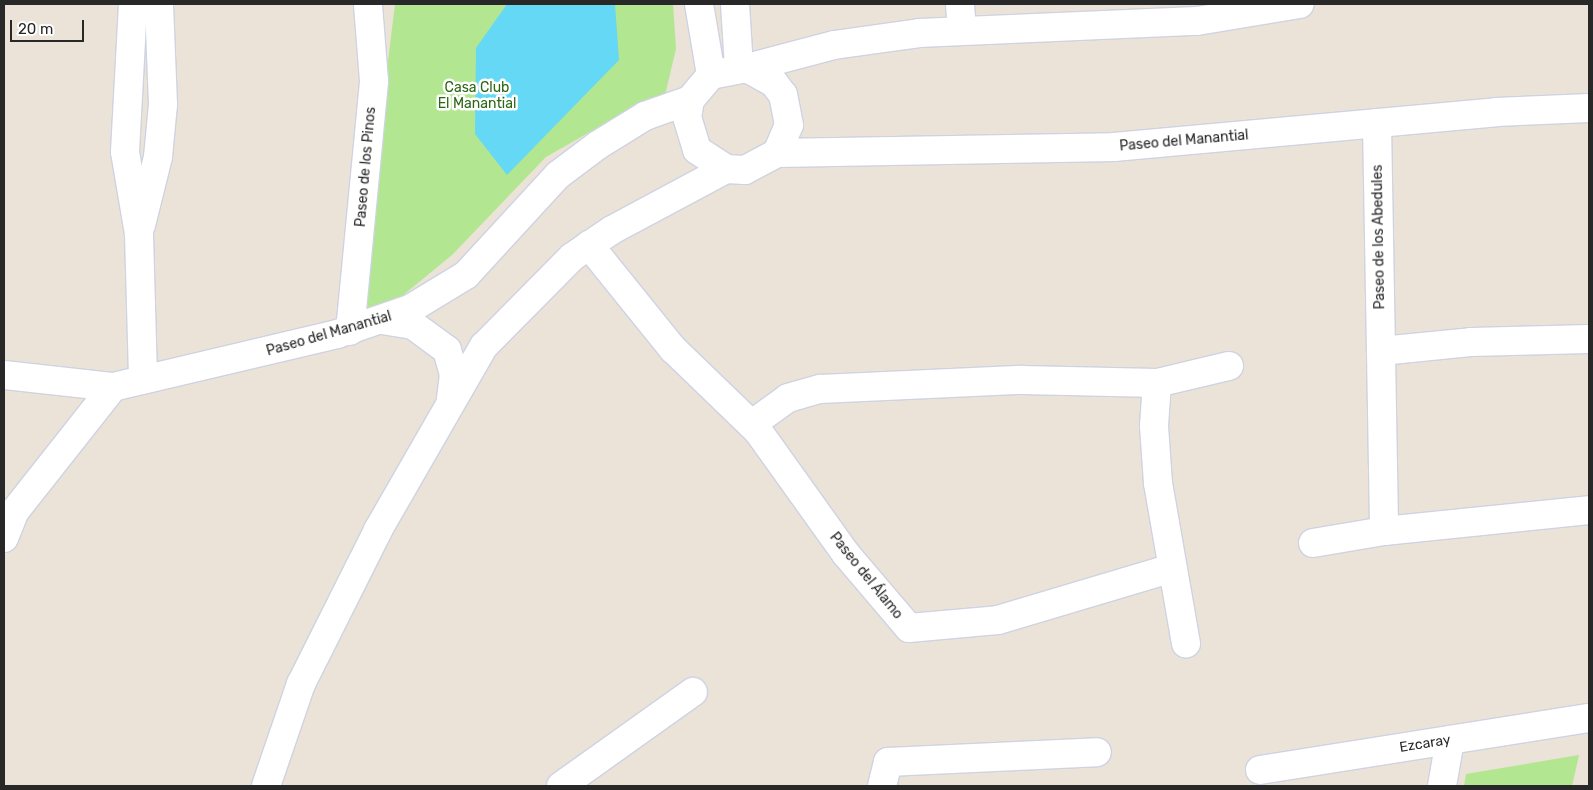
<!DOCTYPE html>
<meta charset="utf-8">
<style>
body{margin:0}
#map{position:relative;width:1593px;height:790px;overflow:hidden;background:#ebe2d8;font-family:Rubik,sans-serif}
div>[style]{position:absolute}
.green>*{inset:0;background:#b3e691}
.water>*{inset:0;background:#64d8f4}
.roads{filter:drop-shadow(1px 0 #ced3e2) drop-shadow(-1px 0 #ced3e2) drop-shadow(0 1px #ced3e2) drop-shadow(0 -1px #ced3e2)}
.minor>*{height:28px;margin:-14px;padding:0 14px;transform-origin:14px;border-radius:14px;background:#fff}
span{translate:-50% -50%;white-space:nowrap;text-align:center;line-height:1.15;-webkit-text-stroke:5px #fff;paint-order:stroke}
.park-label{font-size:14px;color:#2c6715}
.street-label{font-size:14px;color:#282828}
.frame{position:absolute;inset:0;border:5px solid #282828;pointer-events:none}
.scale{position:absolute;left:10px;top:20px;width:74px;height:22px;box-sizing:border-box;border:2px solid #282828;border-top:0;padding-left:6px;font-size:15px;line-height:18px;white-space:nowrap;color:#282828;-webkit-text-stroke:4px #fff;paint-order:stroke}
</style>
<div id="map">
<div class="green">
<div style="clip-path:polygon(395px 4px,673px 4px,676px 49px,665px 95px,637px 105px,546px 157px,452px 255px,380px 314px,357px 316px)"></div>
<div style="clip-path:polygon(1579px 755px,1572px 786px,1464px 786px,1466px 774px)"></div>
</div>
<div class="water">
<div style="clip-path:polygon(507px 4px,615px 4px,619px 60px,507px 175px,475px 134px,476px 48px)"></div>
</div>
<div class="roads">
<div class="minor">
<div style="left:133px;top:4px;width:148px;rotate:93.1deg"></div>
<div style="left:125px;top:152px;width:83px;rotate:80.3deg"></div>
<div style="left:139px;top:234px;width:144px;rotate:88.4deg"></div>
<div style="left:699px;top:4px;width:72px;rotate:80.4deg"></div>
<div style="left:735px;top:4px;width:63px;rotate:86.4deg"></div>
<div style="left:960px;top:4px;width:26px;rotate:86deg"></div>
<div style="left:747px;top:68px;width:90px;rotate:-14.8deg"></div>
<div style="left:834px;top:45px;width:86px;rotate:-8deg"></div>
<div style="left:919px;top:33px;width:278px;rotate:-2.5deg"></div>
<div style="left:1197px;top:21px;width:104px;rotate:-9.4deg"></div>
<div style="left:1377px;top:123px;width:408px;rotate:89deg"></div>
<div style="left:777px;top:153px;width:337px;rotate:-1deg"></div>
<div style="left:1114px;top:147px;width:384px;rotate:-5.2deg"></div>
<div style="left:1496px;top:112px;width:93px;rotate:-2.5deg"></div>
<div style="left:141px;top:225px;width:70px;rotate:-76deg"></div>
<div style="left:158px;top:157px;width:53px;rotate:-84.6deg"></div>
<div style="left:163px;top:104px;width:100px;rotate:-92.3deg"></div>
<div style="left:589px;top:245px;width:134px;rotate:51.1deg"></div>
<div style="left:673px;top:349px;width:118px;rotate:44deg"></div>
<div style="left:758px;top:431px;width:151px;rotate:54.4deg"></div>
<div style="left:846px;top:554px;width:97px;rotate:49.6deg"></div>
<div style="left:909px;top:628px;width:89px;rotate:-5.1deg"></div>
<div style="left:998px;top:620px;width:182px;rotate:-16.6deg"></div>
<div style="left:382px;top:320px;width:31px;rotate:9deg"></div>
<div style="left:413px;top:325px;width:42px;rotate:36.3deg"></div>
<div style="left:447px;top:350px;width:25px;rotate:74deg"></div>
<div style="left:454px;top:374px;width:25px;rotate:97deg"></div>
<div style="left:350px;top:331px;width:251px;rotate:-84.5deg"></div>
<div style="left:374px;top:81px;width:77px;rotate:-94.5deg"></div>
<div style="left:1381px;top:351px;width:90px;rotate:-5.7deg"></div>
<div style="left:1471px;top:342px;width:118px;rotate:-1.5deg"></div>
<div style="left:4px;top:375px;width:110px;rotate:6.3deg"></div>
<div style="left:1157px;top:383px;width:43px;rotate:94deg"></div>
<div style="left:1154px;top:426px;width:57px;rotate:86deg"></div>
<div style="left:1158px;top:483px;width:163px;rotate:80.1deg"></div>
<div style="left:752px;top:424px;width:44px;rotate:-35.8deg"></div>
<div style="left:788px;top:398px;width:33px;rotate:-16deg"></div>
<div style="left:820px;top:389px;width:202px;rotate:-2.6deg"></div>
<div style="left:1022px;top:380px;width:135px;rotate:1.3deg"></div>
<div style="left:1157px;top:383px;width:74px;rotate:-13.3deg"></div>
<div style="left:4px;top:538px;width:29px;rotate:-68deg"></div>
<div style="left:15px;top:511px;width:158px;rotate:-51.7deg"></div>
<div style="left:113px;top:387px;width:230px;rotate:-13.3deg"></div>
<div style="left:337px;top:334px;width:77px;rotate:-18.9deg"></div>
<div style="left:410px;top:309px;width:66px;rotate:-31.3deg"></div>
<div style="left:466px;top:275px;width:136px;rotate:-47.4deg"></div>
<div style="left:558px;top:175px;width:50px;rotate:-36.9deg"></div>
<div style="left:598px;top:145px;width:55px;rotate:-31.7deg"></div>
<div style="left:645px;top:116px;width:48px;rotate:-19.6deg"></div>
<div style="left:1313px;top:543px;width:72px;rotate:-9.6deg"></div>
<div style="left:1384px;top:531px;width:206px;rotate:-5.8deg"></div>
<div style="left:1260px;top:770px;width:333px;rotate:-9deg"></div>
<div style="left:266px;top:786px;width:108px;rotate:-71.1deg"></div>
<div style="left:301px;top:684px;width:172px;rotate:-63.4deg"></div>
<div style="left:378px;top:530px;width:212px;rotate:-60.1deg"></div>
<div style="left:484px;top:346px;width:125px;rotate:-45.3deg"></div>
<div style="left:572px;top:257px;width:48px;rotate:-34deg"></div>
<div style="left:612px;top:230px;width:129px;rotate:-28.2deg"></div>
<div style="left:726px;top:169px;width:19px;rotate:3deg"></div>
<div style="left:745px;top:170px;width:36px;rotate:-28deg"></div>
<div style="left:777px;top:153px;width:30px;rotate:-67deg"></div>
<div style="left:789px;top:125px;width:31px;rotate:-101deg"></div>
<div style="left:783px;top:95px;width:15px;rotate:-127deg"></div>
<div style="left:774px;top:83px;width:31px;rotate:-151deg"></div>
<div style="left:747px;top:68px;width:37px;rotate:169deg"></div>
<div style="left:711px;top:75px;width:33px;rotate:130deg"></div>
<div style="left:690px;top:100px;width:17px;rotate:100deg"></div>
<div style="left:687px;top:117px;width:34px;rotate:73deg"></div>
<div style="left:697px;top:150px;width:35px;rotate:33deg"></div>
<div style="left:561px;top:786px;width:162px;rotate:-35.5deg"></div>
<div style="left:882px;top:786px;width:25px;rotate:-76deg"></div>
<div style="left:888px;top:762px;width:209px;rotate:-2.7deg"></div>
<div style="left:1442px;top:786px;width:47px;rotate:-80.1deg"></div>
</div>
</div>
<div class="park-label">
<span style="left:477px;top:96px">Casa Club<br>El Manantial</span>
</div>
<div class="street-label">
<span style="left:1184px;top:141px;rotate:-5deg">Paseo del Manantial</span>
<span style="left:366px;top:167px;rotate:-85deg">Paseo de los Pinos</span>
<span style="left:1379px;top:237px;rotate:-91deg">Paseo de los Abedules</span>
<span style="left:329px;top:334px;rotate:-16deg">Paseo del Manantial</span>
<span style="left:866px;top:576px;rotate:51deg">Paseo del Álamo</span>
<span style="left:1425px;top:744px;rotate:-9deg">Ezcaray</span>
</div>
<div class="frame"></div>
<div class="scale">20 m</div>
</div>
